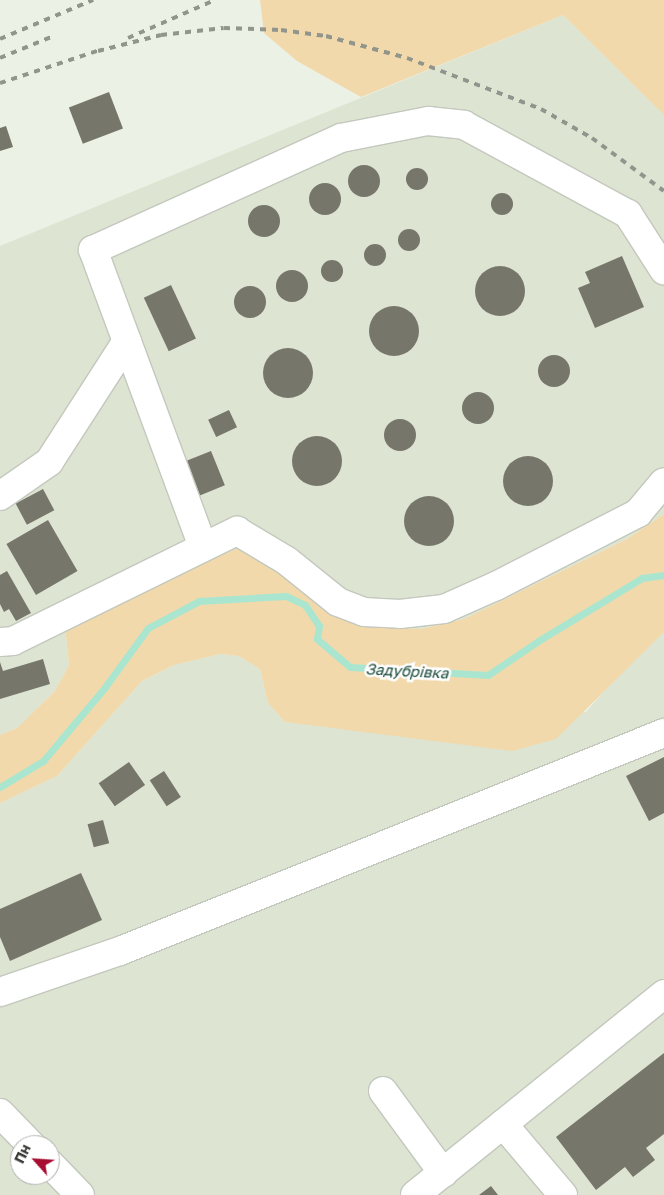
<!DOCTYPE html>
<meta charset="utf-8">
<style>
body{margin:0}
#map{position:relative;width:664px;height:1195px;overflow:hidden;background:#ebf1e4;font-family:"Golos Text",sans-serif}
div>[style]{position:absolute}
.built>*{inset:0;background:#dde4d2}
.green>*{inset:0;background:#f2d9ab}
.stream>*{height:7px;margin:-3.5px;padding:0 3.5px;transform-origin:3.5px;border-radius:3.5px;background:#aae6cf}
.building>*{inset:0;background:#77766b;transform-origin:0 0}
.round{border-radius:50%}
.roads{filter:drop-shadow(1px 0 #c3c8bd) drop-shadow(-1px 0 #c3c8bd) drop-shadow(0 1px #c3c8bd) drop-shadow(0 -1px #c3c8bd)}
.minor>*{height:28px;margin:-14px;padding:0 14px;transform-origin:14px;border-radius:14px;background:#fff}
.major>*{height:28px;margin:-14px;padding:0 14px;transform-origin:14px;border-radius:14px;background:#fff}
.rail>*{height:4px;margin-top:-2px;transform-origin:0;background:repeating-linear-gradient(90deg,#91958c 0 6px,transparent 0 12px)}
span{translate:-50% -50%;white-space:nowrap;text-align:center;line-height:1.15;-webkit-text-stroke:5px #fff;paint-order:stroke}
.water-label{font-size:15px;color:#164738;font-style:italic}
.north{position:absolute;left:10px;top:1135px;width:50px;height:50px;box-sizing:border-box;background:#fff;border:1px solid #afb0ae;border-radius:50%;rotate:296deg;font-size:14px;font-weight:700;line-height:20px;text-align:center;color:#373934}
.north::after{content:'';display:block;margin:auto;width:18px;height:22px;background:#a60d31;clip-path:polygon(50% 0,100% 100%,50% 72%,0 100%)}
</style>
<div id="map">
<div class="built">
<div style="clip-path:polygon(563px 15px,664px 115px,664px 514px,627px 539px,464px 619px,421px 629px,384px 627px,340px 615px,65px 625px,69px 665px,55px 691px,17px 728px,0 735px,0 246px)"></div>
<div style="clip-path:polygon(evenodd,664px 632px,664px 1195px,0 1195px,0 803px,57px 776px,142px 681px,174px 665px,220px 654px,239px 656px,260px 669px,268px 703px,285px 722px,328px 725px,586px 712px,629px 663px,664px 632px,20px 1145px,50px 1145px,50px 1175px,20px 1175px,20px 1145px)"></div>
</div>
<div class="green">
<div style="clip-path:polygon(260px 0,664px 0,664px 115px,563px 15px,361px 97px,297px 61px,264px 33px)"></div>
<div style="clip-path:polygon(664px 514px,664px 632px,556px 739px,512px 751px,285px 722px,268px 703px,260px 669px,239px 656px,220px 654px,174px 665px,142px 681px,57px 776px,0 803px,0 735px,17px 728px,55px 691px,69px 665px,65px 625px,245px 545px,340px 615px,384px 627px,421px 629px,464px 619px,627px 539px)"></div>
</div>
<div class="stream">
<div style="left:0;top:787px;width:50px;rotate:-31.2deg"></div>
<div style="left:43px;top:761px;width:97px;rotate:-50deg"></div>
<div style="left:105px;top:687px;width:73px;rotate:-53.9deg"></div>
<div style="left:148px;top:628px;width:58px;rotate:-27.9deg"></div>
<div style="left:199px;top:601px;width:87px;rotate:-3.3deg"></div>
<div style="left:286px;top:596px;width:21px;rotate:25deg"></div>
<div style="left:305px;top:605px;width:25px;rotate:56deg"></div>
<div style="left:319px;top:626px;width:13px;rotate:99deg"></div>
<div style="left:317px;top:639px;width:43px;rotate:40.3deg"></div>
<div style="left:350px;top:667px;width:138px;rotate:3.3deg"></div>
<div style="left:488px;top:675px;width:60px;rotate:-34.2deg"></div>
<div style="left:538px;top:641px;width:122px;rotate:-31.2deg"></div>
<div style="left:642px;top:578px;width:22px;rotate:-8deg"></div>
</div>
<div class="building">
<div style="left:109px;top:92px;width:39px;height:43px;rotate:69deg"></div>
<div style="clip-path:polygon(6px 126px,13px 147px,0 151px,0 128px)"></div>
<div class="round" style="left:348px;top:165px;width:32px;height:32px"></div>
<div class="round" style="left:406px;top:168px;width:22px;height:22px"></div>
<div class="round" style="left:309px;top:183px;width:32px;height:32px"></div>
<div class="round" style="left:491px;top:193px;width:22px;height:22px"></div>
<div class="round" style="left:248px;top:205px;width:32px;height:32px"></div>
<div class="round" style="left:398px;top:229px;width:22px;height:22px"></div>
<div class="round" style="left:364px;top:244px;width:22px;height:22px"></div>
<div style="clip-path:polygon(622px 256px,644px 307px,595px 328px,578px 288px,590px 283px,585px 272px)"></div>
<div class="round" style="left:321px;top:260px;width:22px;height:22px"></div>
<div class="round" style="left:475px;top:266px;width:50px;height:50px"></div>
<div class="round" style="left:276px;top:270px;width:32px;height:32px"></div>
<div style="left:171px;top:285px;width:59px;height:30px;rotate:65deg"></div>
<div class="round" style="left:234px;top:286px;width:32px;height:32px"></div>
<div class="round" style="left:369px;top:306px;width:50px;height:50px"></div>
<div class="round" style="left:263px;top:348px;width:50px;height:50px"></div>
<div class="round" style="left:538px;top:355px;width:32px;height:32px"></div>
<div class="round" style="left:462px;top:392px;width:32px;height:32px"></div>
<div style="left:229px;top:410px;width:19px;height:23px;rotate:65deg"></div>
<div class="round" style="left:384px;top:419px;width:32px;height:32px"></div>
<div class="round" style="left:292px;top:436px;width:50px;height:50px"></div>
<div style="left:211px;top:451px;width:37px;height:27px;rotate:68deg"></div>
<div class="round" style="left:503px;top:456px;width:50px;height:50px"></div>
<div style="left:43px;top:489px;width:24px;height:31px;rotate:62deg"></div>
<div class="round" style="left:404px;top:496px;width:50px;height:50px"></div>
<div style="left:48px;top:520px;width:59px;height:48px;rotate:60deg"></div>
<div style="clip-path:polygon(7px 571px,31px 613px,16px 621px,9px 609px,4px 612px,0 604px,0 575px)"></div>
<div style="clip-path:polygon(43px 659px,50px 684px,0 699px,0 662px,3px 671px)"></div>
<div style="clip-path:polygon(664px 757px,664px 813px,649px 821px,626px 776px)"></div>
<div style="left:129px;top:762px;width:28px;height:37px;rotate:55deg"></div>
<div style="left:164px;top:771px;width:31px;height:17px;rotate:57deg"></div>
<div style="left:103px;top:820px;width:24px;height:16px;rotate:75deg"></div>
<div style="clip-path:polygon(81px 873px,102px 920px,10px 961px,0 937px,0 909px)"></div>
<div style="clip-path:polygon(664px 1053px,664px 1134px,646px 1148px,655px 1160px,633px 1177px,625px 1167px,596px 1190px,556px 1137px)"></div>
<div style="clip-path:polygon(491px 1186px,498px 1195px,479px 1195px)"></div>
</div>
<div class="roads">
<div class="minor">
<div style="left:0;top:496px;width:60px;rotate:-34.8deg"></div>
<div style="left:49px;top:462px;width:144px;rotate:-57.2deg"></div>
<div style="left:203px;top:547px;width:317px;rotate:-110.3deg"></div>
<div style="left:93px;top:250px;width:272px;rotate:-24.3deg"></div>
<div style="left:341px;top:138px;width:89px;rotate:-11.1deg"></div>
<div style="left:428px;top:121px;width:36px;rotate:6deg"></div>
<div style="left:464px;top:125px;width:187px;rotate:28.5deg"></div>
<div style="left:628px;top:214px;width:67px;rotate:57.3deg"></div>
<div style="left:0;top:642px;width:13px;rotate:-4deg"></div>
<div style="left:13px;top:641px;width:250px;rotate:-26.2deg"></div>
<div style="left:237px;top:531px;width:58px;rotate:31deg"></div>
<div style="left:287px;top:561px;width:65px;rotate:38.8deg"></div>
<div style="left:338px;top:602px;width:28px;rotate:21deg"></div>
<div style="left:364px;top:612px;width:36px;rotate:3deg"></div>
<div style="left:400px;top:614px;width:44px;rotate:-6.5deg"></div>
<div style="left:444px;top:609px;width:57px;rotate:-23.9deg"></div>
<div style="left:496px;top:586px;width:160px;rotate:-27.2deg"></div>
<div style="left:638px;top:513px;width:40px;rotate:-50deg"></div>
<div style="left:0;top:992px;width:127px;rotate:-18.9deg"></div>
<div style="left:120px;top:951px;width:586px;rotate:-21.84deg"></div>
<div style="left:383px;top:1091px;width:102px;rotate:53.8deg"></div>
<div style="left:503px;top:1124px;width:93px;rotate:49.8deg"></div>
<div style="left:415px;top:1195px;width:320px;rotate:-38.9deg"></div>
</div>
<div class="major">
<div style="left:0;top:1113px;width:45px;rotate:45.9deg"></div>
<div style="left:50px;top:1164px;width:43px;rotate:45.9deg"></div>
</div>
</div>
<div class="rail">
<div style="left:128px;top:38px;width:95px;rotate:-23.6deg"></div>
<div style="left:0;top:39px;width:101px;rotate:-22.8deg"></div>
<div style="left:98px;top:51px;width:65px;rotate:-14.3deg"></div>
<div style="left:161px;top:35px;width:63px;rotate:-6.3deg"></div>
<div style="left:224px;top:28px;width:57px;rotate:2deg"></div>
<div style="left:281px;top:30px;width:45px;rotate:7.6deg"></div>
<div style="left:326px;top:36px;width:84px;rotate:15.2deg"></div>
<div style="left:407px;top:58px;width:143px;rotate:20.8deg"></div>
<div style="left:541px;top:109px;width:59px;rotate:29.6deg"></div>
<div style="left:592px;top:138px;width:89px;rotate:36.4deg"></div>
<div style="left:0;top:58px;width:55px;rotate:-22.4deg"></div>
<div style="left:0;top:83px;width:108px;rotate:-18.3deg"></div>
</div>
<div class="water-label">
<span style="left:407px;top:671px;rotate:3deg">Задубрівка</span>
</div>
<div class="north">Пн</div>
</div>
